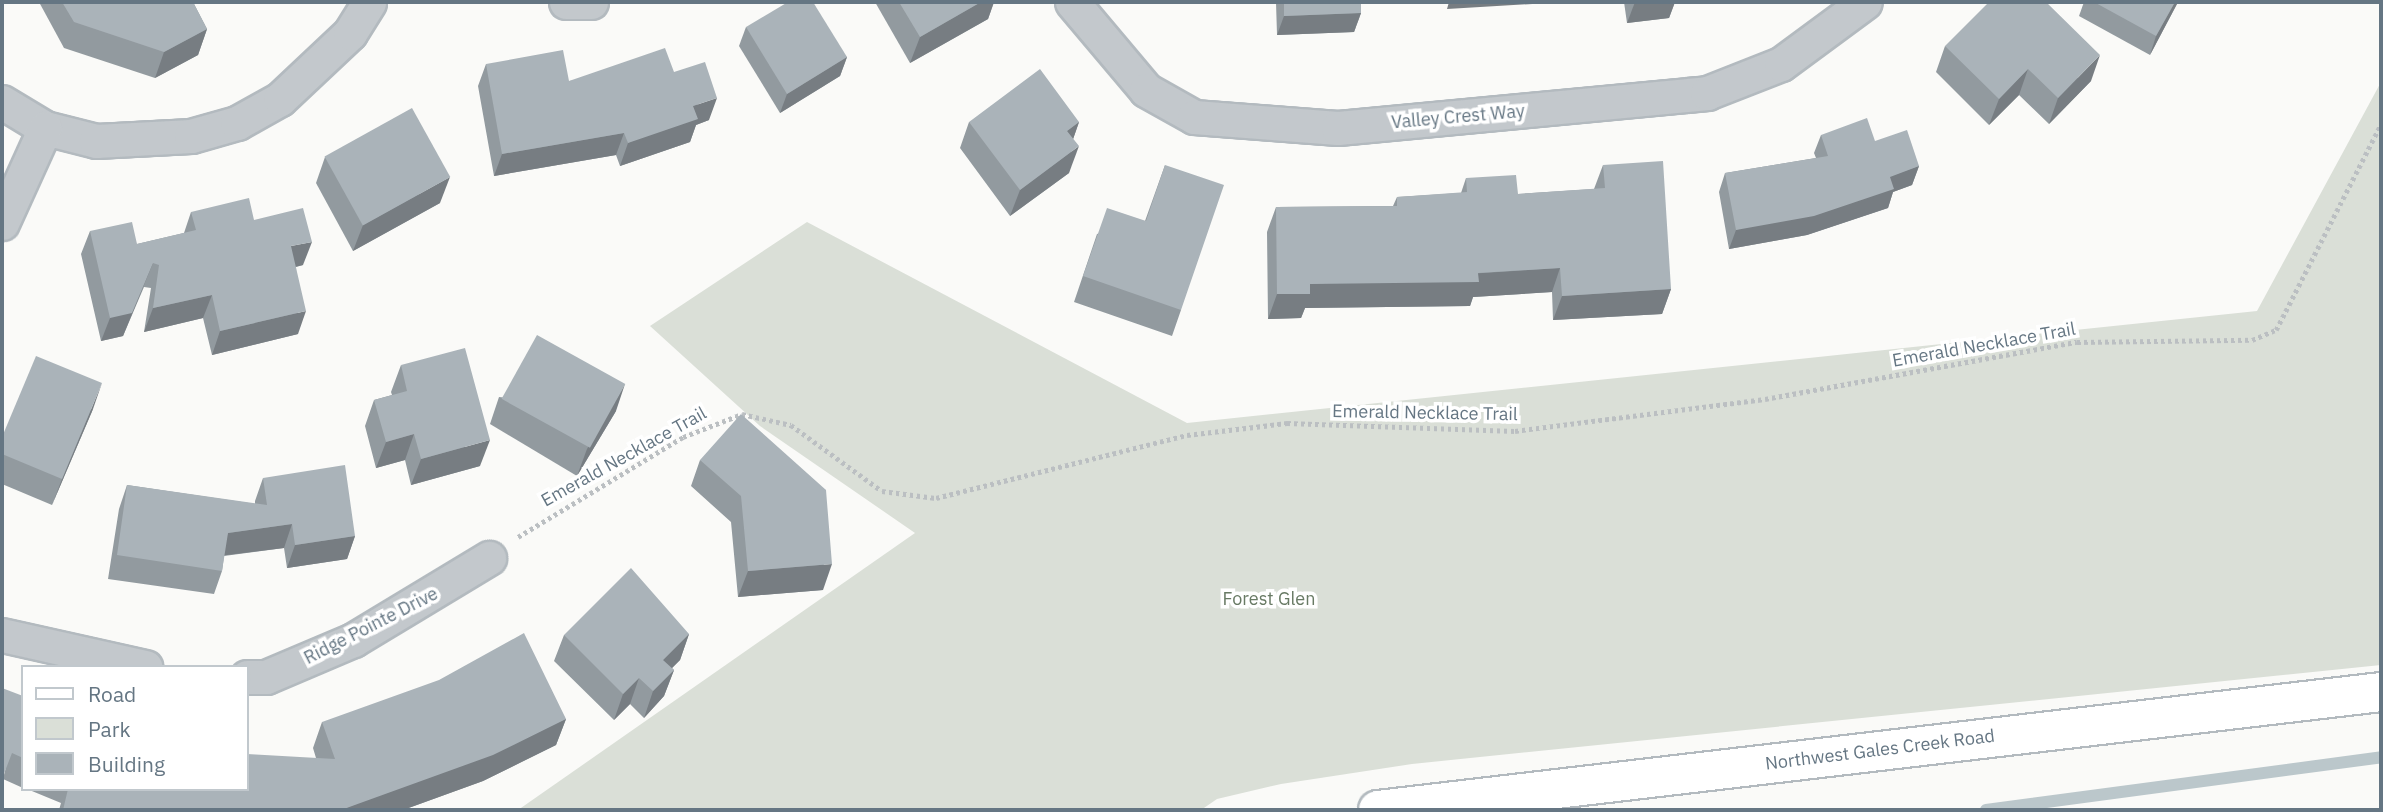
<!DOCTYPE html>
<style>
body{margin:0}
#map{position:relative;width:2383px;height:812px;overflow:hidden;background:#fafaf8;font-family:"IBM Plex Sans",sans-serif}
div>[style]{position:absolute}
.green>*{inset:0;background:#dadfd7}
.stream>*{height:12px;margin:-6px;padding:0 6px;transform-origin:6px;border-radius:6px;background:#bbc7cb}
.path>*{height:4.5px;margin-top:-2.25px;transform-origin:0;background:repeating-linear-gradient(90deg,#bbbfc2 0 3.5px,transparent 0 7px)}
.roads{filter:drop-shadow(2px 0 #b3babf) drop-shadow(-2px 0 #b3babf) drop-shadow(0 2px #b3babf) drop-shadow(0 -2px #b3babf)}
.street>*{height:33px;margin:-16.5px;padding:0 16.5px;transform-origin:16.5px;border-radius:16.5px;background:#c3c8cc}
.secondary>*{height:38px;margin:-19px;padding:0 19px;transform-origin:19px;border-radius:19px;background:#fff}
.wall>*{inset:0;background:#929a9f}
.shaded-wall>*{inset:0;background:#777d82}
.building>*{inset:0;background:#aab3b9;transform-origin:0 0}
span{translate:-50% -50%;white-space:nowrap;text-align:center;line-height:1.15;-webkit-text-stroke:7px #fff;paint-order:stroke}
.street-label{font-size:18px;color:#657683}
.park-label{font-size:18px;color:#687a64}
.frame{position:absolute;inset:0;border:4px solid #657683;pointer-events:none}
.legend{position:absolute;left:21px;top:665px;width:228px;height:126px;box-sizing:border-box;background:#fff;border:2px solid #c1c8cd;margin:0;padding:9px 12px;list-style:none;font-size:21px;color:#657683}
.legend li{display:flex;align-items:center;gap:14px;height:35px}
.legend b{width:35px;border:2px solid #c1c8cd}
</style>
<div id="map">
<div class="green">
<div style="clip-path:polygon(2381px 82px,2381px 665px,1412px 764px,1281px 784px,1217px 799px,1201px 810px,518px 810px,915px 533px,760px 426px,650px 326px,807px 222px,1187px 423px,2257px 311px)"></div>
</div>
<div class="stream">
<div style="left:1986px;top:810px;width:399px;rotate:-7.6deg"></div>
</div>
<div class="path">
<div style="left:518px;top:537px;width:193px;rotate:-31.2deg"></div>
<div style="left:683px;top:437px;width:63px;rotate:-21.3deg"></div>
<div style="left:742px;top:414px;width:50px;rotate:12.7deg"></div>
<div style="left:791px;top:425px;width:112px;rotate:36deg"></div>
<div style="left:882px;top:491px;width:54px;rotate:7.4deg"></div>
<div style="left:936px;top:498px;width:259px;rotate:-14.1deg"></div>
<div style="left:1187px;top:435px;width:101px;rotate:-6.8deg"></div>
<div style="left:1287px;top:423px;width:228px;rotate:2deg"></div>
<div style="left:1515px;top:431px;width:252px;rotate:-7.3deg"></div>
<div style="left:1765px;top:399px;width:317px;rotate:-10.4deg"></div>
<div style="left:2077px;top:342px;width:175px;rotate:-0.7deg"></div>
<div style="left:2252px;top:340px;width:26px;rotate:-23deg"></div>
<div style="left:2276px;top:330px;width:231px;rotate:-63deg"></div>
</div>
<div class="roads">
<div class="street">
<div style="left:566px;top:2px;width:25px"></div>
<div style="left:1072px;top:2px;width:115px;rotate:49.9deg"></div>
<div style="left:1146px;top:90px;width:55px;rotate:29.4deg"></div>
<div style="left:1194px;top:117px;width:144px;rotate:4.4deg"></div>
<div style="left:1338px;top:128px;width:371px;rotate:-5.4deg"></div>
<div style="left:1707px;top:93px;width:79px;rotate:-21.4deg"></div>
<div style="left:1781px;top:64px;width:104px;rotate:-36.4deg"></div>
<div style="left:2px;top:102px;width:50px;rotate:31.2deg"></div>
<div style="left:45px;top:128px;width:53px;rotate:14.3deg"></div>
<div style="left:96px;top:141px;width:95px;rotate:-3deg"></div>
<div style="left:191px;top:136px;width:48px;rotate:-15.8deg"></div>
<div style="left:237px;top:123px;width:49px;rotate:-29.2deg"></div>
<div style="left:280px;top:99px;width:96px;rotate:-43.3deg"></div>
<div style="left:350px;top:33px;width:36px;rotate:-58deg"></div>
<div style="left:2px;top:223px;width:104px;rotate:-65.6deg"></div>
<div style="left:2px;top:635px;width:147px;rotate:12.6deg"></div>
<div style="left:247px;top:677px;width:19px"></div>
<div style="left:266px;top:677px;width:95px;rotate:-23deg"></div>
<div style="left:353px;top:640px;width:159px;rotate:-31.1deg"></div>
</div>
<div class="secondary">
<div style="left:1378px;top:810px;width:1010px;rotate:-6.71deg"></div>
</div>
</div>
<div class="wall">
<div style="clip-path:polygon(39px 2px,193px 2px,207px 29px,198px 55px,155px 78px,64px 48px)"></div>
<div style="clip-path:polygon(875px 2px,994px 2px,988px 19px,910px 63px)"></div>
<div style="clip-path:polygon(1276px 2px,1361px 2px,1361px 13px,1354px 32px,1277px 35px)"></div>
<div style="clip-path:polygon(1624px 2px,1675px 2px,1669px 18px,1627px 23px)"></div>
<div style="clip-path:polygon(2084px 2px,2178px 2px,2150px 55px,2079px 16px)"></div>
<div style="clip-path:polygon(746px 27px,847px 57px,840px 76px,780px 113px,739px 46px)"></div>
<div style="clip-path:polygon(1945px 46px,2091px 81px,2049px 124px,2019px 95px,1989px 125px,1936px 72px)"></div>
<div style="clip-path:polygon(486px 64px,569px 81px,674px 72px,709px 120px,696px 125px,690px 142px,620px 166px,616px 155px,494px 176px,478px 86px)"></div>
<div style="clip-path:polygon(969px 122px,1079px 122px,1073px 139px,1069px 173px,1010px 216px,960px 148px)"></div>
<div style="clip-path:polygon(1821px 135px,1875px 141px,1919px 166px,1912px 185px,1893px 192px,1888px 208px,1807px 235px,1729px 249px,1719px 192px,1725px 173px,1816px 158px,1814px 153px)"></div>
<div style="clip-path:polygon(325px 157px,440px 203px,353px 251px,316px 183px)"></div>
<div style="clip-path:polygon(1165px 165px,1181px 310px,1172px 336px,1074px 302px,1097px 234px,1145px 221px)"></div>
<div style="clip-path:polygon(1603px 165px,1671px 289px,1662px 314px,1553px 320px,1552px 292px,1473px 297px,1470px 306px,1305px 308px,1301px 318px,1268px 319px,1267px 232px,1276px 207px,1393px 206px,1397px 197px,1461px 193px,1466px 178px,1518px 194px,1594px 189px)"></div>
<div style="clip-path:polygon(191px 212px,254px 220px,303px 265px,296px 267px,298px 334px,212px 355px,203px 318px,144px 332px,151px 288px,144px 287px,123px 336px,101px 341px,81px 254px,90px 231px,137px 244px,184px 233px)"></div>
<div style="clip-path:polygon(401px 365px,480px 466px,411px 485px,405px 460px,376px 468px,365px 426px,374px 400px,392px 395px,391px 392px)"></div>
<div style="clip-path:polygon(499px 397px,616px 411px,577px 476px,490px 424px)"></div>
<div style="clip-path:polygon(93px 409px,52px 505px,2px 484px,2px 437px)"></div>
<div style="clip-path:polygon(700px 460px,826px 490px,823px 590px,738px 597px,731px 522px,691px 486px)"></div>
<div style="clip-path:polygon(263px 478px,355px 536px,347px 559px,287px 568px,284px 548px,224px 556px,222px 571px,214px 594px,108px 579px,119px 509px,127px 485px,255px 504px,255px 501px)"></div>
<div style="clip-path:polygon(689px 634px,680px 660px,672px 668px,674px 670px,664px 696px,644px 718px,630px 704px,614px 720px,554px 661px,564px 635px)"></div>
<div style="clip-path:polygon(23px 696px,23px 788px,3px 779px)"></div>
<div style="clip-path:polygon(566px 719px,556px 745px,483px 781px,403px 810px,59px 810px,61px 803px,27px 789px,247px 789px,316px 758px,313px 748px,322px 722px)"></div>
</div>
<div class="shaded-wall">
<div style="clip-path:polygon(981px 2px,994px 2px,988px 19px,910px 63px,920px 37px)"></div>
<div style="clip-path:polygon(1449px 2px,1566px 2px,1447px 9px)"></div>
<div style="clip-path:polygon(1635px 2px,1675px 2px,1669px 18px,1627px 23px)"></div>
<div style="clip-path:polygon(2175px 2px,2178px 2px,2150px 55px,2156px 36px)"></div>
<div style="clip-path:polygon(1361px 13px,1354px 32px,1277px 35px,1284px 16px)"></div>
<div style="clip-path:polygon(207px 29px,198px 55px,155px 78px,164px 52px)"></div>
<div style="clip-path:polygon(2100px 55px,2091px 81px,2049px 124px,2058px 98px)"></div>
<div style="clip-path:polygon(847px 57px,840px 76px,780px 113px,787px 94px)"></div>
<div style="clip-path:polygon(2028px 69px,2019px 95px,1989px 125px,1999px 99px)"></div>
<div style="clip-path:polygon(717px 98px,709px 120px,696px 125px,690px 142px,620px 166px,628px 143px,693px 106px)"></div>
<div style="clip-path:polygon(1079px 122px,1070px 148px,1067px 131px)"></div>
<div style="clip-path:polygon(624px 133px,616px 155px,494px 176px,502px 154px)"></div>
<div style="clip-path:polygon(1079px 146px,1069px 173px,1010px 216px,1020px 190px)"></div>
<div style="clip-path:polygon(1919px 166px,1912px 185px,1893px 192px,1888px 208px,1807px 235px,1729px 249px,1736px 230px)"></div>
<div style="clip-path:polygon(450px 177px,440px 203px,353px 251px,363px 225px)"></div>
<div style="clip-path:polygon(312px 242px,303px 265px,282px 270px,291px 246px)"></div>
<div style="clip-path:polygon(153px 263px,123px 336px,101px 341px,110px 318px)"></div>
<div style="clip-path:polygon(1560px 268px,1552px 292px,1473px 297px,1470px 306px,1305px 308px,1301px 318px,1268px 319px,1277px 294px,1310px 284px)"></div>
<div style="clip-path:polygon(1671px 289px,1662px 314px,1553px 320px,1562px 296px)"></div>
<div style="clip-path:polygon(212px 295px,203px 318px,144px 332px,153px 308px)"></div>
<div style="clip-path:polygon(306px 311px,298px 334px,212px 355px,220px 331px)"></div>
<div style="clip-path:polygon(102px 383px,93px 409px,52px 505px,62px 479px)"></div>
<div style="clip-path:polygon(625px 384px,616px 411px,577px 476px,587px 449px)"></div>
<div style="clip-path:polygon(414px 434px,405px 460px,376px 468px,386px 442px)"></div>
<div style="clip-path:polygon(490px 440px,480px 466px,411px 485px,421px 459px)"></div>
<div style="clip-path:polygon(292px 524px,284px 548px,219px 556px,228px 533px)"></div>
<div style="clip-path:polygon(355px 536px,347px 559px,287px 568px,295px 545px)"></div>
<div style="clip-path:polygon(832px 564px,823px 590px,738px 597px,748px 571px)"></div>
<div style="clip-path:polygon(689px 634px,680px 660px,654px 686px,663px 660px)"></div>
<div style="clip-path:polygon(674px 670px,664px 696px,644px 718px,653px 691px)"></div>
<div style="clip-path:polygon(639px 678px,630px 704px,614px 720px,623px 694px)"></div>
<div style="clip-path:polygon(566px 719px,556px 745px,483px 781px,403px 810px,341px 810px)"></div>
</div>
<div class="building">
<div style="clip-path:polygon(62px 2px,193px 2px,207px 29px,164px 52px,74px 22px)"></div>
<div style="clip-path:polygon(788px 2px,813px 2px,847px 57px,787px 94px,746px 27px)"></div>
<div style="clip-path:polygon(899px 2px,981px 2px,920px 37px)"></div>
<div style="clip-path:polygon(1284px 2px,1361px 2px,1361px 13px,1284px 16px)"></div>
<div style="clip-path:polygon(1989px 2px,2046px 2px,2100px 55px,2058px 98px,2028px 69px,1999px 99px,1945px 46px)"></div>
<div style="clip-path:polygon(2094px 2px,2175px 2px,2156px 36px)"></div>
<div style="clip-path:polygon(665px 48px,674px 72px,705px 62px,717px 98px,693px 106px,698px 119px,628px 143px,624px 133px,502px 154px,486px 64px,563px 50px,569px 81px)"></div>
<div style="clip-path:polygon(1040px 69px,1079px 122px,1067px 131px,1079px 146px,1020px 190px,969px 122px)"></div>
<div style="left:412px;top:108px;width:79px;height:100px;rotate:61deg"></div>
<div style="clip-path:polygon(1867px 118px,1875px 141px,1907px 130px,1919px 166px,1890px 177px,1894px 189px,1814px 216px,1736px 230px,1725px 173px,1828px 156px,1821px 135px)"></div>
<div style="clip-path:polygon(1663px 161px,1671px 289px,1562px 296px,1560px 268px,1478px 273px,1479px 282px,1310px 284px,1310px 294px,1277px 294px,1276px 207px,1397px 206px,1397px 197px,1467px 192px,1466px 178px,1516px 175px,1518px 194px,1605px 188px,1603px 165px)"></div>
<div style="clip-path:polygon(1165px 165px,1224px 185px,1181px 310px,1083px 276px,1107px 208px,1146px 221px)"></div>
<div style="clip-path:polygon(249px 198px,254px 220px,303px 208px,312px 242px,291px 246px,306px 311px,220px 331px,212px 295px,153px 308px,159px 265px,153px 263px,132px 313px,110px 318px,90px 231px,132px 222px,137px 244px,196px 230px,191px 212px)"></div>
<div style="left:537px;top:335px;width:101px;height:73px;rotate:29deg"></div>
<div style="clip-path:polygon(465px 348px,490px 440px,421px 459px,414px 434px,386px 442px,374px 400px,407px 391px,401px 365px)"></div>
<div style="clip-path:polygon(36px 356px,102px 383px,62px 479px,2px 454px,2px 437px)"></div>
<div style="clip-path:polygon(741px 414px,826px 490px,832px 564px,748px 571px,741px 496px,700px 460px)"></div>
<div style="clip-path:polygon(345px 465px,355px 536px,295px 545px,292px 524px,228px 533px,222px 571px,117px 555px,127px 485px,267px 505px,263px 478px)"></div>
<div style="clip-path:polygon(631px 568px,689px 634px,663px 660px,674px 670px,653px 691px,639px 678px,623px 694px,564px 635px)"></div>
<div style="clip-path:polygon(524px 633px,566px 719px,493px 755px,341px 810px,63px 810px,68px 789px,247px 789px,247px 754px,335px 759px,322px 722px,439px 680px)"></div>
<div style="clip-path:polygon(2px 688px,23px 696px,23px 758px,12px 753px,2px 779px)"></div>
</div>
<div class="street-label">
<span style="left:1458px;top:117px;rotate:-5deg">Valley Crest Way</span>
<span style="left:1984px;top:345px;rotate:-10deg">Emerald Necklace Trail</span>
<span style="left:1425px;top:413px;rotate:1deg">Emerald Necklace Trail</span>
<span style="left:624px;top:457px;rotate:-29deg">Emerald Necklace Trail</span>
<span style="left:371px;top:626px;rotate:-27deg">Ridge Pointe Drive</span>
<span style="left:1880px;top:750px;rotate:-7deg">Northwest Gales Creek Road</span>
</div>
<div class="park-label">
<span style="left:1269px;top:599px">Forest Glen</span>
</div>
<div class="frame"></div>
<ul class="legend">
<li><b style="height:9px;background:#fff"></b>Road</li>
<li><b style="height:19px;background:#dadfd7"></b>Park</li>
<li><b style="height:19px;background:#aab3b9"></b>Building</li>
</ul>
</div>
